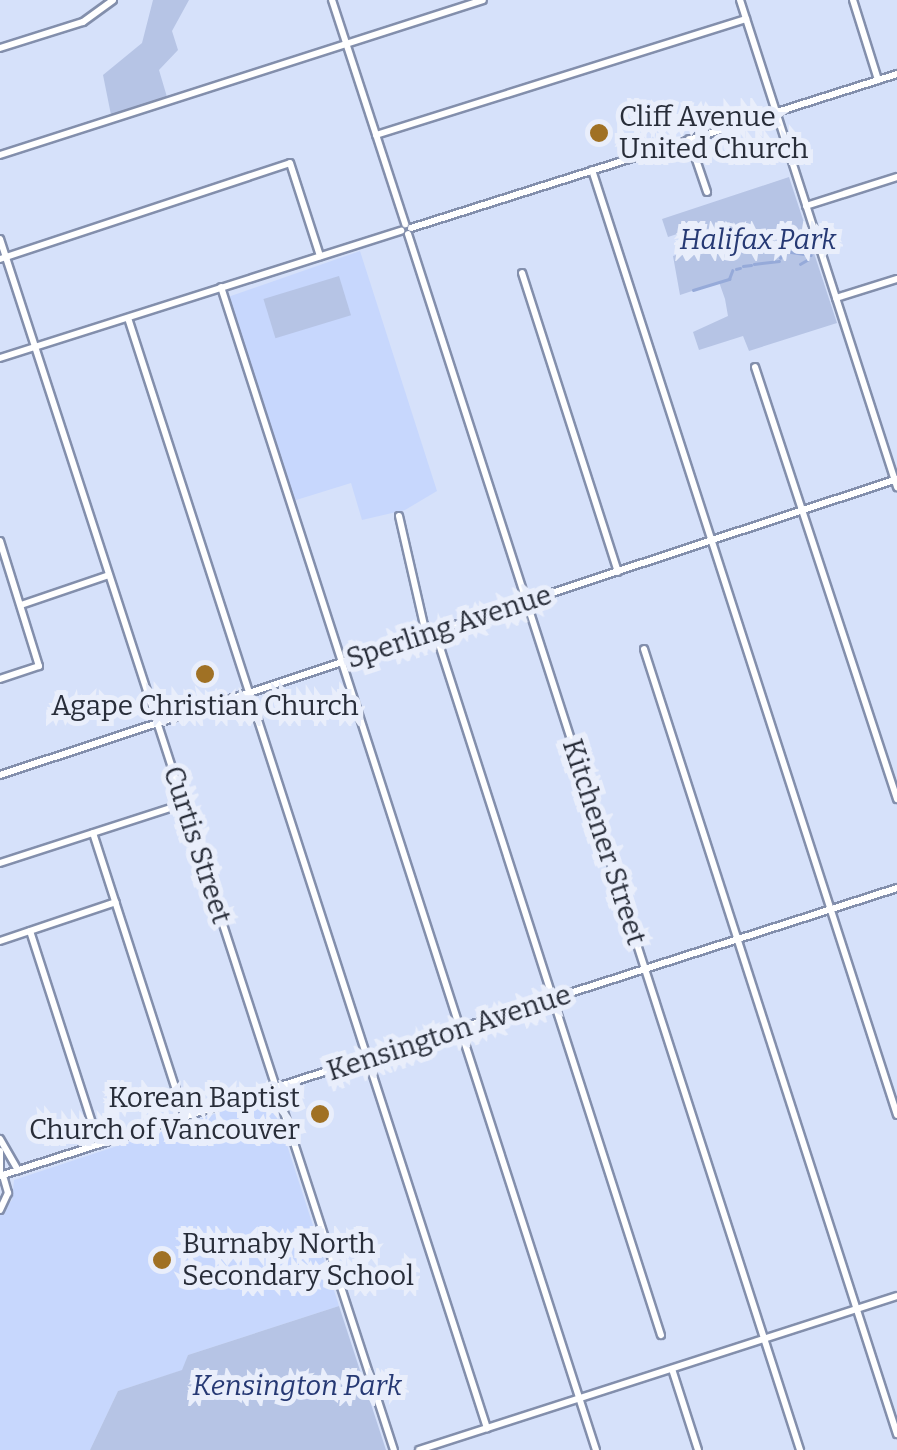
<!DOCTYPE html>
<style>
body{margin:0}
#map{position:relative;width:897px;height:1450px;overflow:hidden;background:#d6e1fa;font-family:Bitter,serif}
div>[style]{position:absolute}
.built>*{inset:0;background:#c7d7fd}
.green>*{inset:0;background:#b6c4e5;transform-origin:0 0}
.stream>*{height:2.5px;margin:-1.25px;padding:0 1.25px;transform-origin:1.25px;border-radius:1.25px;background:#96aad9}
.roads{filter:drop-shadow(2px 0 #838fac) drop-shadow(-2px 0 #838fac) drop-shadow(0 2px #838fac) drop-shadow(0 -2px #838fac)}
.minor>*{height:6px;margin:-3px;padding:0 3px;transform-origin:3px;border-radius:3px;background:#fff}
.dots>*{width:28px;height:28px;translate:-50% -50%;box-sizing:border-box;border:5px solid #e9eefb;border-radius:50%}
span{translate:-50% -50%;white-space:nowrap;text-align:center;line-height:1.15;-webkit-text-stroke:10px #e9eefb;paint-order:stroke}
.poi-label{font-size:28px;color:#282d39}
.left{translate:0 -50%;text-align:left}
.right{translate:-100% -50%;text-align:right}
.park-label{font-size:28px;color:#263974;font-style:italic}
.street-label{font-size:28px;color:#282d39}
</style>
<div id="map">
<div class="built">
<div style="clip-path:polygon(360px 251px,437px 491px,405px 510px,362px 520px,351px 483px,293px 501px,228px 297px)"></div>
<div style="clip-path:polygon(263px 1098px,274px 1105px,339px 1306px,188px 1355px,183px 1370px,118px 1391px,90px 1450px,0 1450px,0 1215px,12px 1200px,14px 1180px)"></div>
</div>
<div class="green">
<div style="clip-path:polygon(153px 0,189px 0,172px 31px,178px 50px,159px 70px,167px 97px,111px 115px,103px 75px,142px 43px)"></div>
<div style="clip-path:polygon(789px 177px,837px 323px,749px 351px,743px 336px,699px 350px,693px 332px,728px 316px,725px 299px,719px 282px,680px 295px,673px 256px,705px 245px,698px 227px,668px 237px,662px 219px)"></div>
<div style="left:339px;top:276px;width:41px;height:79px;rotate:73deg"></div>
<div style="clip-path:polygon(339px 1306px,386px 1450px,90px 1450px,118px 1391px,182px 1370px,188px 1355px)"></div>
</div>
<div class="stream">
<div style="left:725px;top:234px;width:22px;rotate:8deg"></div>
<div style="left:723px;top:236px;width:6px;rotate:81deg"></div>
<div style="left:751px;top:237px;width:37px;rotate:22deg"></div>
<div style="left:780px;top:258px;width:9px;rotate:-54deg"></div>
<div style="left:785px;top:251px;width:26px;rotate:9deg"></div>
<div style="left:754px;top:264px;width:25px;rotate:-7deg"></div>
<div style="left:800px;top:264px;width:8px;rotate:-30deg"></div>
<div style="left:743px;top:266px;width:8px;rotate:-7deg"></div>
<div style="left:736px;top:269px;width:4px;rotate:-14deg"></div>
<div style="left:693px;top:290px;width:38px;rotate:-17deg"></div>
<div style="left:729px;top:279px;width:9px;rotate:-69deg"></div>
</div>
<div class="roads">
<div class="minor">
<div style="left:332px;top:0;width:236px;rotate:71.9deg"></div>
<div style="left:740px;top:0;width:512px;rotate:72.13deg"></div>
<div style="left:853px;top:0;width:84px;rotate:72.6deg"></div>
<div style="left:0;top:48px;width:87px;rotate:-17.4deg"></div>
<div style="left:83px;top:22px;width:37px;rotate:-36deg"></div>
<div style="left:376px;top:135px;width:388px;rotate:-17.4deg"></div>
<div style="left:689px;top:139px;width:56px;rotate:71.2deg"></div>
<div style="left:0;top:155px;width:507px;rotate:-17.79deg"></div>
<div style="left:592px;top:170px;width:993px;rotate:72.11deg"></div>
<div style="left:806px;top:206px;width:96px;rotate:-17.7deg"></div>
<div style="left:411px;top:228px;width:510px;rotate:-17.58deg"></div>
<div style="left:408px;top:234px;width:1278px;rotate:72.13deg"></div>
<div style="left:0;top:239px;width:1273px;rotate:71.98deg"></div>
<div style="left:0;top:259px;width:305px;rotate:-18.3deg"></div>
<div style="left:290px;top:163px;width:98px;rotate:72.1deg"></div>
<div style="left:522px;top:273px;width:314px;rotate:72.2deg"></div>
<div style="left:221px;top:287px;width:1222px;rotate:72.13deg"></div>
<div style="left:836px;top:298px;width:64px;rotate:-17.3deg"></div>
<div style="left:128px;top:318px;width:1167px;rotate:72.08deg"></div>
<div style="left:0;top:358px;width:421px;rotate:-17.6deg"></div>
<div style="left:755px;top:367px;width:455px;rotate:71.8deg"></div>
<div style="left:399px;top:516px;width:112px;rotate:77.1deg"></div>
<div style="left:424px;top:625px;width:21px;rotate:49deg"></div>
<div style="left:438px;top:641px;width:729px;rotate:72.19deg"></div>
<div style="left:0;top:541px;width:131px;rotate:72.7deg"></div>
<div style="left:39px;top:666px;width:41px;rotate:161.6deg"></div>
<div style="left:21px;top:605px;width:93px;rotate:-18.8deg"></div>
<div style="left:644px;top:649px;width:825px;rotate:72.14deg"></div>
<div style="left:0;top:775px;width:945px;rotate:-18.26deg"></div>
<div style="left:93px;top:833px;width:299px;rotate:72.1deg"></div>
<div style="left:0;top:863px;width:192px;rotate:-17.9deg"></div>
<div style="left:30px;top:931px;width:224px;rotate:72.1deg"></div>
<div style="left:0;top:941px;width:122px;rotate:-18.6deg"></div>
<div style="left:0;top:1139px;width:36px;rotate:60deg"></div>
<div style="left:0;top:1151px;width:21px;rotate:90deg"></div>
<div style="left:0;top:1176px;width:942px;rotate:-17.8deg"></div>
<div style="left:0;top:1210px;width:19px;rotate:-65deg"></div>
<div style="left:8px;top:1193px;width:19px;rotate:-106deg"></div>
<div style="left:672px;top:1369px;width:85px;rotate:72.2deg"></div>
<div style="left:419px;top:1450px;width:502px;rotate:-17.86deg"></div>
</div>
</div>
<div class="dots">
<div style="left:599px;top:133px;background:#a07124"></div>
<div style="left:205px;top:674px;background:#a07124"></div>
<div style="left:320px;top:1114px;background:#a07124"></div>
<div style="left:162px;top:1260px;background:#a07124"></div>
</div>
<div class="poi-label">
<span class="left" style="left:619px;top:133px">Cliff Avenue<br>United Church</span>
<span style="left:205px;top:706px">Agape Christian Church</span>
<span class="right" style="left:300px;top:1114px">Korean Baptist<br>Church of Vancouver</span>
<span class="left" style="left:182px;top:1260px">Burnaby North<br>Secondary School</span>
</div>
<div class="park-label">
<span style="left:758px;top:240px">Halifax Park</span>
<span style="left:297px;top:1386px">Kensington Park</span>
</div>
<div class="street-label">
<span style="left:449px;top:627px;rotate:-18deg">Sperling Avenue</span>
<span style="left:604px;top:842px;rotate:72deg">Kitchener Street</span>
<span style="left:197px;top:845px;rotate:72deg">Curtis Street</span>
<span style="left:449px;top:1033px;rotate:-18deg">Kensington Avenue</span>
</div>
</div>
